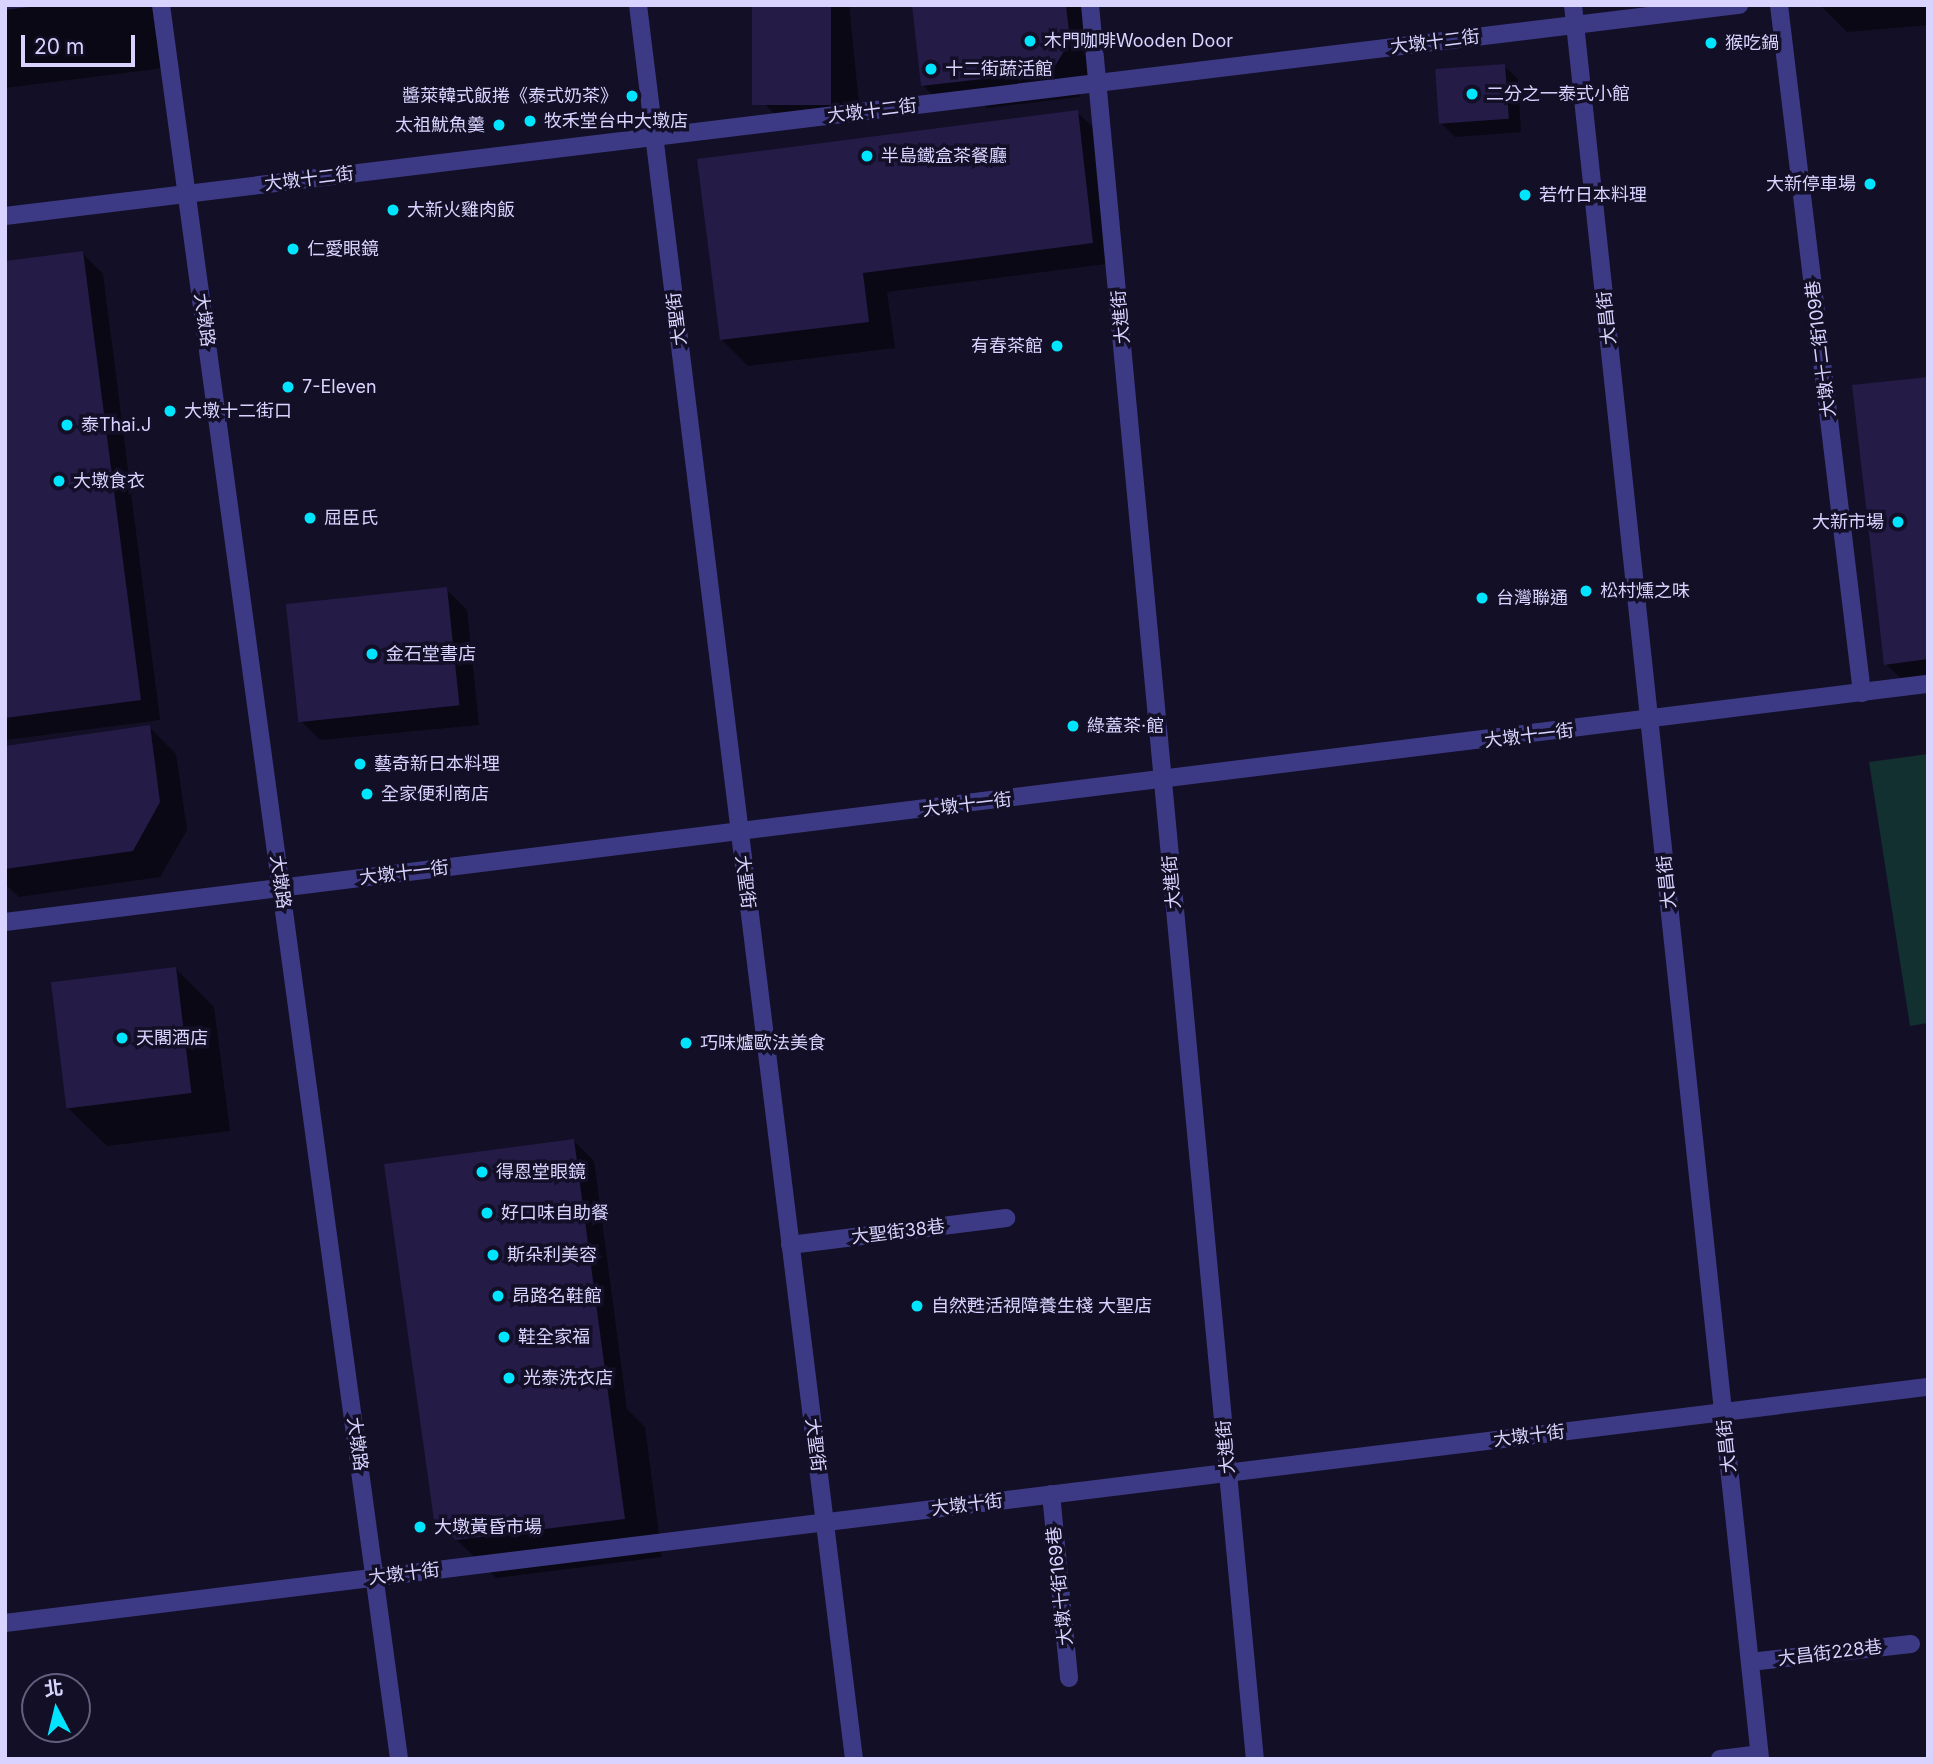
<!DOCTYPE html>
<meta charset="utf-8">
<style>
body{margin:0}
#map{position:relative;width:1933px;height:1764px;overflow:hidden;background:#130f26;font-family:Inter,"Noto Sans TC",sans-serif}
div>[style]{position:absolute}
.green>*{inset:0;background:#12302f}
.shadow>*{inset:0;background:#0007}
.building>*{inset:0;background:#241b47;transform-origin:0 0}
.minor>*{height:18px;margin:-9px;padding:0 9px;transform-origin:9px;border-radius:9px;background:#3d3a85}
.dots>*{width:19px;height:19px;translate:-50% -50%;box-sizing:border-box;border:4px solid #130f26;border-radius:50%}
span{translate:-50% -50%;white-space:nowrap;text-align:center;line-height:1.15;-webkit-text-stroke:7px #130f26;paint-order:stroke}
.poi-label{font-size:18px;color:#d9d4ff}
.left{translate:0 -50%;text-align:left}
.right{translate:-100% -50%;text-align:right}
.street-label{font-size:18px;color:#d9d4ff}
.frame{position:absolute;inset:0;border:7px solid #d9d4ff;pointer-events:none}
.north{position:absolute;left:21px;top:1673px;width:70px;height:70px;box-sizing:border-box;background:#130f26;border:2px solid #625e7d;border-radius:50%;rotate:353deg;font-size:19px;font-weight:700;line-height:28px;text-align:center;color:#d9d4ff}
.north::after{content:'';display:block;margin:auto;width:24px;height:32px;background:#00e5ff;clip-path:polygon(50% 0,100% 100%,50% 72%,0 100%)}
.scale{position:absolute;left:21px;top:35px;width:114px;height:32px;box-sizing:border-box;border:4px solid #d9d4ff;border-top:0;padding-left:9px;font-size:21px;line-height:24px;white-space:nowrap;color:#d9d4ff;-webkit-text-stroke:5px #130f26;paint-order:stroke}
</style>
<div id="map">
<div class="green">
<div style="clip-path:polygon(1928px 754px,1928px 1023px,1910px 1026px,1869px 762px)"></div>
</div>
<div class="shadow">
<div style="clip-path:polygon(5px 5px,157px 5px,164px 68px,5px 88px)"></div>
<div style="clip-path:polygon(753px 5px,849px 5px,860px 114px,784px 124px,764px 103px)"></div>
<div style="clip-path:polygon(914px 5px,1090px 5px,1097px 68px,1079px 97px,987px 108px,973px 94px,936px 99px,923px 85px)"></div>
<div style="clip-path:polygon(1820px 5px,1928px 5px,1928px 25px,1847px 32px)"></div>
<div style="clip-path:polygon(1504px 66px,1518px 79px,1521px 132px,1455px 137px,1441px 123px)"></div>
<div style="clip-path:polygon(1077px 112px,1098px 132px,1113px 263px,887px 292px,895px 348px,748px 366px,721px 339px)"></div>
<div style="clip-path:polygon(82px 253px,103px 274px,160px 720px,5px 740px,5px 263px)"></div>
<div style="clip-path:polygon(1928px 378px,1928px 682px,1907px 684px,1886px 664px)"></div>
<div style="clip-path:polygon(446px 589px,467px 610px,479px 725px,320px 740px,300px 720px)"></div>
<div style="clip-path:polygon(149px 727px,176px 754px,187px 830px,160px 877px,19px 897px,5px 884px,5px 748px)"></div>
<div style="clip-path:polygon(176px 969px,214px 1007px,230px 1131px,107px 1146px,68px 1108px)"></div>
<div style="clip-path:polygon(574px 1141px,594px 1161px,627px 1409px,645px 1427px,662px 1557px,496px 1578px,435px 1519px,386px 1166px)"></div>
</div>
<div class="building">
<div style="clip-path:polygon(5px 5px,29px 5px,29px 7px,5px 10px)"></div>
<div style="left:752px;top:5px;width:79px;height:100px"></div>
<div style="clip-path:polygon(912px 5px,1066px 5px,1070px 41px,1052px 71px,921px 86px)"></div>
<div style="left:1505px;top:64px;width:55px;height:70px;rotate:86deg"></div>
<div style="clip-path:polygon(1078px 110px,1093px 243px,863px 273px,869px 322px,720px 340px,697px 159px)"></div>
<div style="clip-path:polygon(83px 251px,141px 700px,5px 718px,5px 261px)"></div>
<div style="clip-path:polygon(1928px 377px,1928px 659px,1884px 665px,1852px 385px)"></div>
<div style="left:447px;top:587px;width:119px;height:162px;rotate:84deg"></div>
<div style="clip-path:polygon(150px 725px,160px 802px,133px 851px,5px 869px,5px 746px)"></div>
<div style="left:176px;top:967px;width:127px;height:126px;rotate:83deg"></div>
<div style="clip-path:polygon(574px 1139px,625px 1519px,456px 1540px,434px 1520px,384px 1164px)"></div>
</div>
<div class="minor">
<div style="left:161px;top:5px;width:1770px;rotate:82.27deg"></div>
<div style="left:638px;top:5px;width:1767px;rotate:82.98deg"></div>
<div style="left:1090px;top:5px;width:1762px;rotate:84.63deg"></div>
<div style="left:1573px;top:5px;width:1764px;rotate:83.91deg"></div>
<div style="left:1779px;top:5px;width:693px;rotate:83.12deg"></div>
<div style="left:5px;top:216px;width:1747px;rotate:-6.94deg"></div>
<div style="left:5px;top:922px;width:1938px;rotate:-7.06deg"></div>
<div style="left:790px;top:1245px;width:218px;rotate:-7.1deg"></div>
<div style="left:1051px;top:1494px;width:185px;rotate:84.4deg"></div>
<div style="left:5px;top:1623px;width:1937px;rotate:-7deg"></div>
<div style="left:1750px;top:1662px;width:162px;rotate:-6.4deg"></div>
<div style="left:1720px;top:1759px;width:39px;rotate:-7deg"></div>
</div>
<div class="dots">
<div style="left:1030px;top:41px;background:#00e5ff"></div>
<div style="left:1711px;top:43px;background:#00e5ff"></div>
<div style="left:931px;top:69px;background:#00e5ff"></div>
<div style="left:1472px;top:94px;background:#00e5ff"></div>
<div style="left:632px;top:96px;background:#00e5ff"></div>
<div style="left:530px;top:121px;background:#00e5ff"></div>
<div style="left:499px;top:125px;background:#00e5ff"></div>
<div style="left:867px;top:156px;background:#00e5ff"></div>
<div style="left:1870px;top:184px;background:#00e5ff"></div>
<div style="left:1525px;top:195px;background:#00e5ff"></div>
<div style="left:393px;top:210px;background:#00e5ff"></div>
<div style="left:293px;top:249px;background:#00e5ff"></div>
<div style="left:1057px;top:346px;background:#00e5ff"></div>
<div style="left:288px;top:387px;background:#00e5ff"></div>
<div style="left:170px;top:411px;background:#00e5ff"></div>
<div style="left:67px;top:425px;background:#00e5ff"></div>
<div style="left:59px;top:481px;background:#00e5ff"></div>
<div style="left:310px;top:518px;background:#00e5ff"></div>
<div style="left:1898px;top:522px;background:#00e5ff"></div>
<div style="left:1586px;top:591px;background:#00e5ff"></div>
<div style="left:1482px;top:598px;background:#00e5ff"></div>
<div style="left:372px;top:654px;background:#00e5ff"></div>
<div style="left:1073px;top:726px;background:#00e5ff"></div>
<div style="left:360px;top:764px;background:#00e5ff"></div>
<div style="left:367px;top:794px;background:#00e5ff"></div>
<div style="left:122px;top:1038px;background:#00e5ff"></div>
<div style="left:686px;top:1043px;background:#00e5ff"></div>
<div style="left:482px;top:1172px;background:#00e5ff"></div>
<div style="left:487px;top:1213px;background:#00e5ff"></div>
<div style="left:493px;top:1255px;background:#00e5ff"></div>
<div style="left:498px;top:1296px;background:#00e5ff"></div>
<div style="left:917px;top:1306px;background:#00e5ff"></div>
<div style="left:504px;top:1337px;background:#00e5ff"></div>
<div style="left:509px;top:1378px;background:#00e5ff"></div>
<div style="left:420px;top:1527px;background:#00e5ff"></div>
</div>
<div class="poi-label">
<span class="left" style="left:1044px;top:41px">木門咖啡Wooden Door</span>
<span class="left" style="left:1725px;top:43px">猴吃鍋</span>
<span class="left" style="left:945px;top:69px">十二街蔬活館</span>
<span class="left" style="left:1486px;top:94px">二分之一泰式小館</span>
<span class="right" style="left:618px;top:96px">醬萊韓式飯捲《泰式奶茶》</span>
<span class="left" style="left:544px;top:121px">牧禾堂台中大墩店</span>
<span class="right" style="left:485px;top:125px">太祖魷魚羹</span>
<span class="left" style="left:881px;top:156px">半島鐵盒茶餐廳</span>
<span class="right" style="left:1856px;top:184px">大新停車場</span>
<span class="left" style="left:1539px;top:195px">若竹日本料理</span>
<span class="left" style="left:407px;top:210px">大新火雞肉飯</span>
<span class="left" style="left:307px;top:249px">仁愛眼鏡</span>
<span class="right" style="left:1043px;top:346px">有春茶館</span>
<span class="left" style="left:302px;top:387px">7-Eleven</span>
<span class="left" style="left:184px;top:411px">大墩十二街口</span>
<span class="left" style="left:81px;top:425px">泰Thai.J</span>
<span class="left" style="left:73px;top:481px">大墩食衣</span>
<span class="left" style="left:324px;top:518px">屈臣氏</span>
<span class="right" style="left:1884px;top:522px">大新市場</span>
<span class="left" style="left:1600px;top:591px">松村燻之味</span>
<span class="left" style="left:1496px;top:598px">台灣聯通</span>
<span class="left" style="left:386px;top:654px">金石堂書店</span>
<span class="left" style="left:1087px;top:726px">綠蓋茶‧館</span>
<span class="left" style="left:374px;top:764px">藝奇新日本料理</span>
<span class="left" style="left:381px;top:794px">全家便利商店</span>
<span class="left" style="left:136px;top:1038px">天閣酒店</span>
<span class="left" style="left:700px;top:1043px">巧味爐歐法美食</span>
<span class="left" style="left:496px;top:1172px">得恩堂眼鏡</span>
<span class="left" style="left:501px;top:1213px">好口味自助餐</span>
<span class="left" style="left:507px;top:1255px">斯朵利美容</span>
<span class="left" style="left:512px;top:1296px">昂路名鞋館</span>
<span class="left" style="left:931px;top:1306px">自然甦活視障養生棧 大聖店</span>
<span class="left" style="left:518px;top:1337px">鞋全家福</span>
<span class="left" style="left:523px;top:1378px">光泰洗衣店</span>
<span class="left" style="left:434px;top:1527px">大墩黃昏市場</span>
</div>
<div class="street-label">
<span style="left:1435px;top:42px;rotate:-7deg">大墩十二街</span>
<span style="left:872px;top:111px;rotate:-7deg">大墩十二街</span>
<span style="left:309px;top:179px;rotate:-7deg">大墩十二街</span>
<span style="left:1121px;top:317px;rotate:-95deg">大進街</span>
<span style="left:1607px;top:318px;rotate:-96deg">大昌街</span>
<span style="left:677px;top:319px;rotate:-97deg">大聖街</span>
<span style="left:204px;top:320px;rotate:82deg">大墩路</span>
<span style="left:1821px;top:349px;rotate:-97deg">大墩十二街109巷</span>
<span style="left:1529px;top:736px;rotate:-7deg">大墩十一街</span>
<span style="left:967px;top:805px;rotate:-7deg">大墩十一街</span>
<span style="left:404px;top:873px;rotate:-7deg">大墩十一街</span>
<span style="left:280px;top:882px;rotate:82deg">大墩路</span>
<span style="left:745px;top:882px;rotate:83deg">大聖街</span>
<span style="left:1172px;top:882px;rotate:-95deg">大進街</span>
<span style="left:1667px;top:882px;rotate:-96deg">大昌街</span>
<span style="left:898px;top:1232px;rotate:-7deg">大聖街38巷</span>
<span style="left:1529px;top:1436px;rotate:-7deg">大墩十街</span>
<span style="left:357px;top:1444px;rotate:82deg">大墩路</span>
<span style="left:815px;top:1445px;rotate:83deg">大聖街</span>
<span style="left:1727px;top:1446px;rotate:-96deg">大昌街</span>
<span style="left:1226px;top:1447px;rotate:-95deg">大進街</span>
<span style="left:967px;top:1505px;rotate:-7deg">大墩十街</span>
<span style="left:404px;top:1574px;rotate:-7deg">大墩十街</span>
<span style="left:1060px;top:1586px;rotate:-96deg">大墩十街169巷</span>
<span style="left:1830px;top:1653px;rotate:-7deg">大昌街228巷</span>
</div>
<div class="frame"></div>
<div class="north">北</div>
<div class="scale">20 m</div>
</div>
